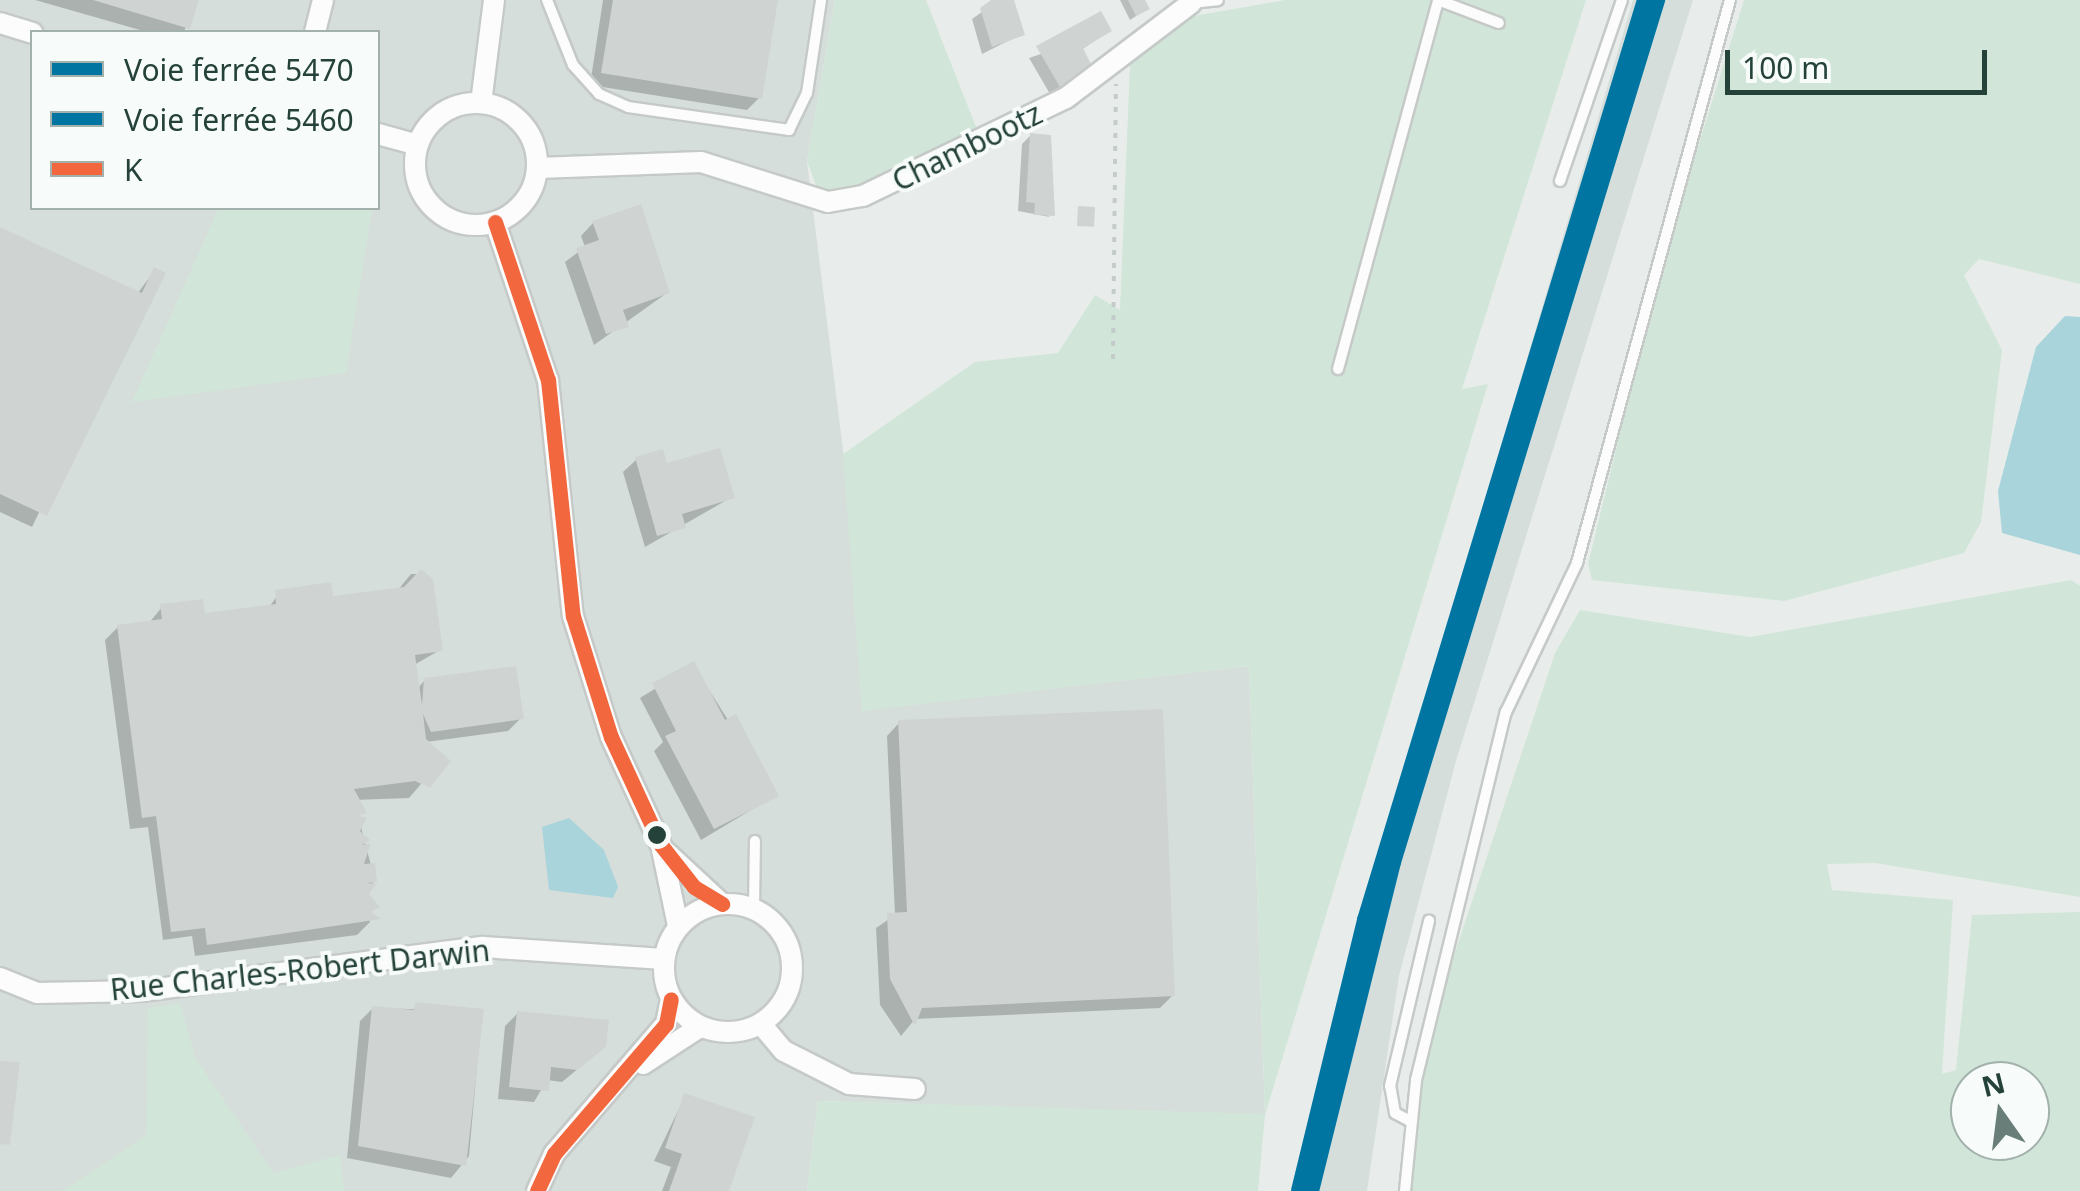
<!DOCTYPE html>
<meta charset="utf-8">
<style>
body{margin:0}
#map{position:relative;width:2080px;height:1191px;overflow:hidden;background:#e8edeb;font-family:"Noto Sans",sans-serif}
div>[style]{position:absolute}
.built>*{inset:0;background:#d6dedb}
.green>*{inset:0;background:#d1e6d8}
.water>*{inset:0;background:#a9d4db}
.shadow>*{inset:0;background:#0003}
.building>*{inset:0;background:#cfd4d2;transform-origin:0 0}
.path>*{height:4px;margin-top:-2px;transform-origin:0;background:repeating-linear-gradient(90deg,#c3ccca 0 5px,transparent 0 13px)}
.roads{filter:drop-shadow(2px 0 #c5cac8) drop-shadow(-2px 0 #c5cac8) drop-shadow(0 2px #c5cac8) drop-shadow(0 -2px #c5cac8)}
.service>*{height:10px;margin:-5px;padding:0 5px;transform-origin:5px;border-radius:5px;background:#fcfcfc}
.minor>*{height:20px;margin:-10px;padding:0 10px;transform-origin:10px;border-radius:10px;background:#fcfcfc}
.minor>.ring{margin:-10px;padding:0;box-sizing:content-box;background:none;border:20px solid #fcfcfc;border-radius:50%}
.bus-1>*{height:15px;margin:-7.5px;padding:0 7.5px;transform-origin:7.5px;border-radius:7.5px;background:#f2673d}
.rail-1>*{height:18px;margin:-9px;padding:0 9px;transform-origin:9px;border-radius:9px;background:#0075a1}
.rail-2>*{height:18px;margin:-9px;padding:0 9px;transform-origin:9px;border-radius:9px;background:#0075a1}
.dots>*{width:28px;height:28px;translate:-50% -50%;box-sizing:border-box;border:5px solid #f7fbf9;border-radius:50%}
span{translate:-50% -50%;white-space:nowrap;text-align:center;line-height:1.15;-webkit-text-stroke:8px #f7fbf9;paint-order:stroke}
.street-label{font-size:30px;color:#24423a}
.legend{position:absolute;left:30px;top:30px;width:350px;height:180px;box-sizing:border-box;background:#f7fbf9;border:2px solid #a3b1ad;margin:0;padding:12px 18px;list-style:none;font-size:30px;color:#24423a}
.legend li{display:flex;align-items:center;gap:20px;height:50px}
.legend b{width:50px;border:2px solid #a3b1ad}
.north{position:absolute;left:1950px;top:1061px;width:100px;height:100px;box-sizing:border-box;background:#f7fbf9;border:2px solid #a3b1ad;border-radius:50%;rotate:346deg;font-size:28px;font-weight:700;line-height:40px;text-align:center;color:#24423a}
.north::after{content:'';display:block;margin:auto;width:35px;height:45px;background:#697e78;clip-path:polygon(50% 0,100% 100%,50% 72%,0 100%)}
.scale{position:absolute;left:1725px;top:50px;width:262px;height:45px;box-sizing:border-box;border:5px solid #24423a;border-top:0;padding-left:12px;font-size:30px;line-height:35px;white-space:nowrap;color:#24423a;-webkit-text-stroke:8px #f7fbf9;paint-order:stroke}
</style>
<div id="map">
<div class="built">
<div style="clip-path:polygon(evenodd,0 0,835px 0,807px 161px,850px 506px,862px 710px,1249px 666px,1265px 1115px,818px 1101px,807px 1191px,0 1191px,0 0,32px 32px,378px 32px,378px 208px,32px 208px,32px 32px)"></div>
<div style="clip-path:polygon(1633px 0,1693px 0,1456px 761px,1399px 976px,1367px 1191px,1291px 1191px,1336px 1004px)"></div>
</div>
<div class="green">
<div style="clip-path:polygon(835px 0,926px 0,982px 142px,821px 199px,807px 161px)"></div>
<div style="clip-path:polygon(1285px 0,1586px 0,1462px 389px,1488px 384px,1265px 1115px,1258px 1191px,807px 1191px,818px 1101px,1265px 1114px,1249px 666px,862px 711px,843px 454px,975px 362px,1058px 353px,1095px 295px,1120px 310px,1130px 64px,1194px 16px)"></div>
<div style="clip-path:polygon(1744px 0,2080px 0,2080px 284px,1979px 259px,1964px 275px,2002px 350px,1981px 522px,1964px 553px,1784px 601px,1592px 580px,1588px 564px,1662px 261px)"></div>
<div style="clip-path:polygon(219px 208px,372px 208px,346px 373px,132px 402px)"></div>
<div style="clip-path:polygon(evenodd,2071px 580px,2080px 586px,2080px 897px,1875px 863px,1827px 864px,1832px 890px,1953px 900px,1942px 1074px,1956px 1070px,1972px 915px,2080px 912px,2080px 1191px,1411px 1191px,1423px 1048px,1555px 653px,1580px 610px,1750px 637px,2071px 580px,1970px 1081px,2030px 1081px,2030px 1141px,1970px 1141px,1970px 1081px)"></div>
<div style="clip-path:polygon(180px 1003px,195px 1057px,273px 1173px,340px 1155px,344px 1191px,62px 1191px,146px 1135px,148px 1008px)"></div>
</div>
<div class="water">
<div style="clip-path:polygon(2065px 316px,2080px 317px,2080px 555px,2002px 533px,1998px 491px,2036px 347px)"></div>
<div style="clip-path:polygon(569px 818px,604px 850px,618px 887px,613px 898px,549px 890px,542px 827px)"></div>
</div>
<div class="shadow">
<div style="clip-path:polygon(35px 0,196px 0,184px 32px,147px 32px)"></div>
<div style="clip-path:polygon(603px 0,776px 0,760px 97px,747px 110px,590px 85px)"></div>
<div style="clip-path:polygon(999px 0,1011px 0,1022px 34px,982px 54px,972px 19px)"></div>
<div style="clip-path:polygon(1120px 0,1142px 0,1147px 9px,1130px 20px)"></div>
<div style="clip-path:polygon(1109px 31px,1081px 50px,1089px 66px,1050px 94px,1029px 58px)"></div>
<div style="clip-path:polygon(1031px 135px,1039px 209px,1050px 217px,1018px 211px,1022px 144px)"></div>
<div style="clip-path:polygon(593px 223px,667px 293px,594px 345px,565px 262px,585px 247px,581px 236px)"></div>
<div style="clip-path:polygon(0 230px,137px 294px,155px 270px,32px 527px,0 512px)"></div>
<div style="clip-path:polygon(636px 460px,665px 466px,732px 497px,645px 547px,623px 472px)"></div>
<div style="clip-path:polygon(411px 574px,426px 574px,440px 650px,414px 665px,417px 689px,425px 680px,521px 718px,508px 731px,426px 742px,445px 756px,409px 798px,354px 800px,375px 881px,365px 890px,370px 922px,357px 935px,195px 956px,192px 936px,163px 940px,148px 827px,130px 829px,105px 640px,118px 627px,149px 623px,162px 607px,203px 616px,269px 607px,281px 591px,331px 599px,397px 591px)"></div>
<div style="clip-path:polygon(693px 665px,776px 795px,701px 840px,654px 751px,663px 742px,640px 698px)"></div>
<div style="clip-path:polygon(899px 723px,1173px 995px,1160px 1008px,915px 1019px,901px 1036px,880px 1005px,876px 928px,895px 915px,887px 736px)"></div>
<div style="clip-path:polygon(373px 1008px,482px 1011px,469px 1156px,451px 1178px,347px 1158px,360px 1021px)"></div>
<div style="clip-path:polygon(518px 1013px,590px 1059px,562px 1082px,547px 1080px,534px 1102px,498px 1099px,505px 1026px)"></div>
<div style="clip-path:polygon(685px 1096px,727px 1191px,662px 1191px,671px 1167px,654px 1161px)"></div>
</div>
<div class="building">
<div style="clip-path:polygon(93px 0,199px 0,190px 29px)"></div>
<div style="clip-path:polygon(613px 0,778px 0,762px 99px,601px 73px)"></div>
<div style="clip-path:polygon(991px 0,1014px 0,1025px 35px,992px 47px,980px 8px)"></div>
<div style="clip-path:polygon(1128px 0,1145px 0,1150px 9px,1136px 16px)"></div>
<div style="clip-path:polygon(1101px 11px,1112px 31px,1083px 48px,1092px 66px,1060px 87px,1036px 46px)"></div>
<div style="clip-path:polygon(1030px 133px,1051px 135px,1055px 216px,1034px 215px,1035px 203px,1026px 202px)"></div>
<div style="clip-path:polygon(641px 204px,670px 293px,623px 310px,629px 327px,606px 334px,576px 248px,599px 240px,592px 221px)"></div>
<div style="left:1078px;top:206px;width:17px;height:20px;rotate:3deg"></div>
<div style="clip-path:polygon(0 227px,142px 293px,154px 267px,166px 273px,47px 516px,0 494px)"></div>
<div style="clip-path:polygon(720px 448px,735px 498px,682px 514px,686px 528px,657px 536px,635px 457px,663px 449px,667px 463px)"></div>
<div style="clip-path:polygon(421px 569px,433px 579px,443px 651px,415px 655px,422px 705px,424px 678px,516px 666px,524px 719px,431px 732px,423px 714px,426px 739px,451px 761px,430px 788px,415px 781px,354px 789px,367px 813px,358px 815px,367px 818px,360px 831px,370px 840px,362px 845px,371px 843px,364px 864px,375px 863px,377px 882px,367px 883px,376px 884px,369px 894px,380px 907px,371px 912px,381px 919px,207px 945px,205px 928px,171px 932px,156px 816px,142px 818px,117px 625px,162px 619px,160px 604px,203px 599px,205px 613px,268px 605px,276px 604px,275px 590px,331px 582px,333px 596px,404px 587px)"></div>
<div style="clip-path:polygon(694px 661px,725px 720px,736px 714px,779px 796px,714px 829px,665px 736px,676px 731px,652px 683px)"></div>
<div style="clip-path:polygon(1163px 709px,1175px 996px,922px 1008px,915px 1026px,890px 979px,887px 913px,907px 912px,898px 720px)"></div>
<div style="clip-path:polygon(415px 1002px,484px 1009px,466px 1166px,358px 1146px,372px 1006px,414px 1010px)"></div>
<div style="clip-path:polygon(517px 1011px,609px 1020px,606px 1047px,577px 1070px,551px 1067px,549px 1091px,509px 1087px)"></div>
<div style="clip-path:polygon(0 1061px,20px 1062px,10px 1145px,0 1144px)"></div>
<div style="clip-path:polygon(684px 1093px,755px 1117px,729px 1191px,669px 1191px,682px 1154px,665px 1148px)"></div>
</div>
<div class="path">
<div style="left:1113px;top:359px;width:275px;rotate:-89.4deg"></div>
</div>
<div class="roads">
<div class="service">
<div style="left:547px;top:0;width:70px;rotate:68.2deg"></div>
<div style="left:573px;top:65px;width:39px;rotate:48deg"></div>
<div style="left:599px;top:94px;width:32px;rotate:24deg"></div>
<div style="left:628px;top:107px;width:163px;rotate:8.1deg"></div>
<div style="left:789px;top:130px;width:41px;rotate:-64.1deg"></div>
<div style="left:807px;top:93px;width:94px;rotate:-81.4deg"></div>
<div style="left:1438px;top:0;width:65px;rotate:20.7deg"></div>
<div style="left:1191px;top:3px;width:27px;rotate:-6deg"></div>
<div style="left:1560px;top:181px;width:191px;rotate:-71.1deg"></div>
<div style="left:1338px;top:369px;width:382px;rotate:-74.8deg"></div>
<div style="left:754px;top:909px;width:68px;rotate:-89.2deg"></div>
<div style="left:1410px;top:1121px;width:17px;rotate:-152deg"></div>
<div style="left:1395px;top:1113px;width:27px;rotate:-100deg"></div>
<div style="left:1390px;top:1086px;width:170px;rotate:-76.7deg"></div>
<div style="left:1405px;top:1191px;width:112px;rotate:-84.3deg"></div>
<div style="left:1416px;top:1080px;width:379px;rotate:-76.3deg"></div>
<div style="left:1506px;top:712px;width:165px;rotate:-64.5deg"></div>
<div style="left:1577px;top:563px;width:583px;rotate:-74.8deg"></div>
</div>
<div class="minor">
<div style="left:0;top:23px;width:34px;rotate:17deg"></div>
<div style="left:315px;top:32px;width:33px;rotate:-76deg"></div>
<div style="left:481px;top:103px;width:104px;rotate:-82.8deg"></div>
<div class="ring" style="left:415px;top:103px;width:102px;height:102px"></div>
<div style="left:378px;top:134px;width:41px;rotate:15.4deg"></div>
<div style="left:538px;top:168px;width:163px;rotate:-2.1deg"></div>
<div style="left:701px;top:162px;width:133px;rotate:17.5deg"></div>
<div style="left:828px;top:202px;width:36px;rotate:-10deg"></div>
<div style="left:863px;top:196px;width:225px;rotate:-25.8deg"></div>
<div style="left:1066px;top:98px;width:157px;rotate:-37.2deg"></div>
<div style="left:495px;top:222px;width:167px;rotate:71.5deg"></div>
<div style="left:548px;top:380px;width:237px;rotate:84deg"></div>
<div style="left:573px;top:616px;width:127px;rotate:72.6deg"></div>
<div style="left:611px;top:737px;width:119px;rotate:65.2deg"></div>
<div style="left:661px;top:845px;width:83px;rotate:78.1deg"></div>
<div style="left:665px;top:851px;width:78px;rotate:42.9deg"></div>
<div class="ring" style="left:664px;top:904px;width:108px;height:108px"></div>
<div style="left:0;top:978px;width:40px;rotate:22deg"></div>
<div style="left:37px;top:993px;width:105px;rotate:-1.1deg"></div>
<div style="left:142px;top:991px;width:344px;rotate:-7.4deg"></div>
<div style="left:483px;top:947px;width:181px;rotate:3.8deg"></div>
<div style="left:761px;top:1024px;width:35px;rotate:50deg"></div>
<div style="left:784px;top:1051px;width:73px;rotate:26.9deg"></div>
<div style="left:849px;top:1084px;width:66px;rotate:4.3deg"></div>
<div style="left:643px;top:1064px;width:68px;rotate:-33deg"></div>
<div style="left:537px;top:1191px;width:41px;rotate:-65.3deg"></div>
<div style="left:554px;top:1154px;width:172px;rotate:-49.3deg"></div>
<div style="left:666px;top:1024px;width:25px;rotate:-79deg"></div>
</div>
</div>
<div class="bus-1">
<div style="left:495px;top:222px;width:167px;rotate:71.5deg"></div>
<div style="left:548px;top:380px;width:237px;rotate:84deg"></div>
<div style="left:573px;top:616px;width:127px;rotate:72.6deg"></div>
<div style="left:611px;top:737px;width:119px;rotate:65.2deg"></div>
<div style="left:661px;top:845px;width:53px;rotate:51.8deg"></div>
<div style="left:694px;top:887px;width:33px;rotate:31deg"></div>
<div style="left:537px;top:1191px;width:41px;rotate:-65.3deg"></div>
<div style="left:554px;top:1154px;width:172px;rotate:-49.3deg"></div>
<div style="left:666px;top:1024px;width:25px;rotate:-79deg"></div>
</div>
<div class="rail-1">
<div style="left:1310px;top:1191px;width:339px;rotate:-76deg"></div>
<div style="left:1392px;top:862px;width:902px;rotate:-72.97deg"></div>
</div>
<div class="rail-2">
<div style="left:1300px;top:1191px;width:279px;rotate:-76.3deg"></div>
<div style="left:1366px;top:920px;width:962px;rotate:-73.07deg"></div>
</div>
<div class="dots">
<div style="left:657px;top:835px;background:#24423a"></div>
</div>
<div class="street-label">
<span style="left:967px;top:147px;rotate:-26deg">Chambootz</span>
<span style="left:300px;top:970px;rotate:-6deg">Rue Charles-Robert Darwin</span>
</div>
<ul class="legend">
<li><b style="height:12px;background:#0075a1"></b>Voie ferrée 5470</li>
<li><b style="height:12px;background:#0075a1"></b>Voie ferrée 5460</li>
<li><b style="height:12px;background:#f2673d"></b>K</li>
</ul>
<div class="north">N</div>
<div class="scale">100 m</div>
</div>
